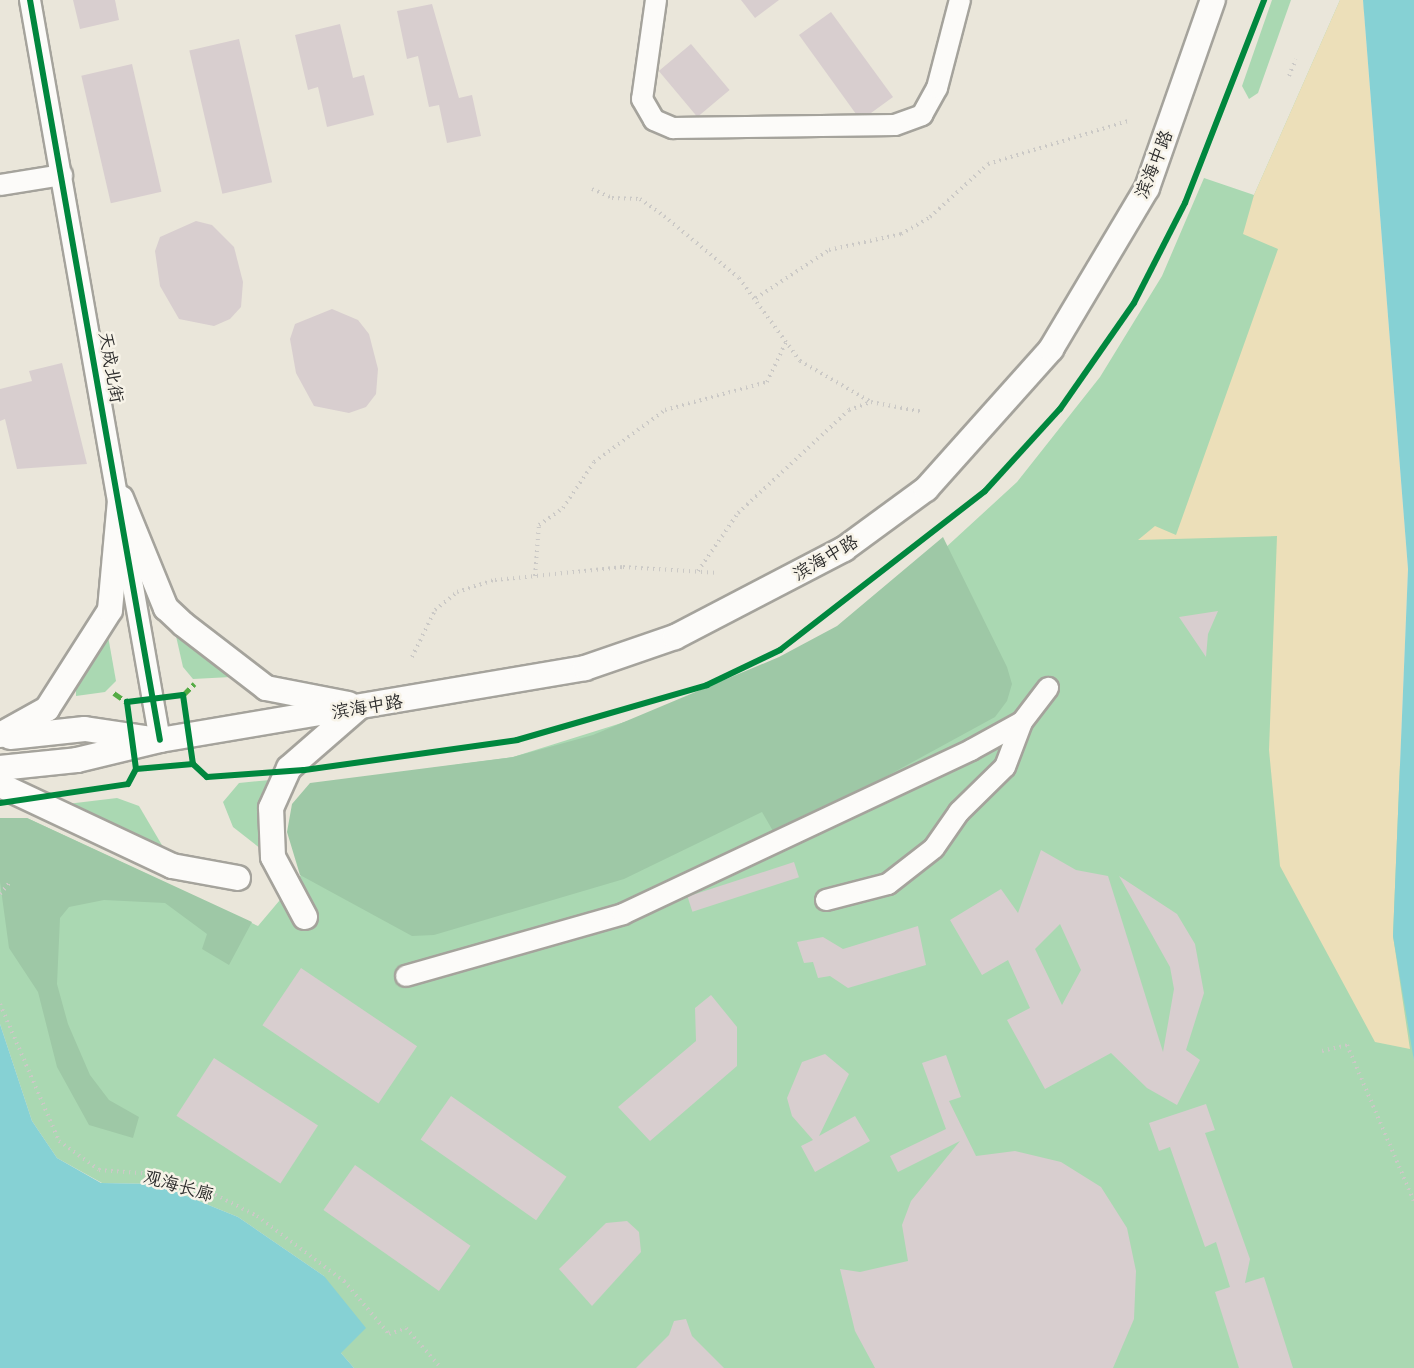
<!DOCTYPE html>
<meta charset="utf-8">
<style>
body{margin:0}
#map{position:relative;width:1414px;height:1368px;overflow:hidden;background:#eae6da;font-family:Mali,"LXGW WenKai TC",sans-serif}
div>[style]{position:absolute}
.green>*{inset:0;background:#aad8b2}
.forest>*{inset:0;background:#9ec8a6}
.sand>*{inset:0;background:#ecdfb9}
.water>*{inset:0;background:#86d1d4}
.building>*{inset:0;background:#d8cecf;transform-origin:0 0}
.path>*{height:4px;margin-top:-2px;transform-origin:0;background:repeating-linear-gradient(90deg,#cbc9c6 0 1.5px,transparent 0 6px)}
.roads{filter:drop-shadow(2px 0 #a5a39c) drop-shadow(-2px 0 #a5a39c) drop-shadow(0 2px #a5a39c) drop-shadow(0 -2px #a5a39c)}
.minor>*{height:20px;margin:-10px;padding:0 10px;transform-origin:10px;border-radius:10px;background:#fcfbf9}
.major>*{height:24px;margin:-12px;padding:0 12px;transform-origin:12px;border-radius:12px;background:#fcfbf9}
.quiet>*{height:4.5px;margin-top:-2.25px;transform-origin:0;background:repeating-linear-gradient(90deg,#54ab44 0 9px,transparent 0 13.5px)}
.cycleway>*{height:6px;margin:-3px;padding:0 3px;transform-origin:3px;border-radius:3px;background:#00873e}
span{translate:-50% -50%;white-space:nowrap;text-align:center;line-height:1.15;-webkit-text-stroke:5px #f7f3e8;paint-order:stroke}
.street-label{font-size:18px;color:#2b2b2b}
</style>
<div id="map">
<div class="green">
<div style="clip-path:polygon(1272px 0,1291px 0,1258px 93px,1249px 99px,1242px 86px)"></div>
<div style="clip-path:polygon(1340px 0,1363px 0,1414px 1061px,1414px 1368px,354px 1368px,341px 1353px,324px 1276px,238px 1217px,157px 1184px,102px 1183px,57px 1158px,32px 1121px,0 1024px,0 818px,27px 818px,258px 926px,301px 875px,425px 769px,513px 757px,790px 670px,907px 583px,1017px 482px,1100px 377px,1162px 276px,1204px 178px,1254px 195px)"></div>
<div style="clip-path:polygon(108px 636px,116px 681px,105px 692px,76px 696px,76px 688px)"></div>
<div style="clip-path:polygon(176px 636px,179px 636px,231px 677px,193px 679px,183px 667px)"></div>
<div style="clip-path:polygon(270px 780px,262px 799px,266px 853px,233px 827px,223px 802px,239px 783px)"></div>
<div style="clip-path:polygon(117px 798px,139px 806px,166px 852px,67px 804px)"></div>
</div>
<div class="forest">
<div style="clip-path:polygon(943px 537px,1007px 667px,1012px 684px,1007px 701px,995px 717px,854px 794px,773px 831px,762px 812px,624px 879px,434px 935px,412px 936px,300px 875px,287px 832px,292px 804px,310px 783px,513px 757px,593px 735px,779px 657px,837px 626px)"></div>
<div style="clip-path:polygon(0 818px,27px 818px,252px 922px,229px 965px,202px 949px,207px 934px,165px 903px,104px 900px,69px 907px,60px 918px,57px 984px,68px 1024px,90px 1075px,109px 1100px,139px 1117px,133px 1138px,89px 1125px,57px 1067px,38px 992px,9px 948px,0 882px)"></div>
</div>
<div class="sand">
<div style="clip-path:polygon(1340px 0,1363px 0,1408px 569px,1393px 936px,1410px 1049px,1375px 1042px,1280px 866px,1269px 750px,1277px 536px,1138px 540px,1155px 526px,1176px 535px,1278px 249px,1243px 234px,1254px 195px)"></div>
</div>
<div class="water">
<div style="clip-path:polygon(1363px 0,1414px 0,1414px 1061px,1393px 936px,1408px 569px)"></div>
<div style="clip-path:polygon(0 1024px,32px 1121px,57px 1158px,101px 1183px,157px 1184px,238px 1217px,324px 1276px,366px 1328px,341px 1353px,354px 1368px,0 1368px)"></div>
</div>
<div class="building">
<div style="clip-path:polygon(73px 0,115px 0,119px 20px,80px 29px)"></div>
<div style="clip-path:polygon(741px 0,779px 0,755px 18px)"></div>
<div style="clip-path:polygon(432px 4px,459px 98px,472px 95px,481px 136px,447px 143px,439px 105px,429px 107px,418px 56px,407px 59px,397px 11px)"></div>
<div style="clip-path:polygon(831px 12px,893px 97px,871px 113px,856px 114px,799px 35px)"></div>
<div style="clip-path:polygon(340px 24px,353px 78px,364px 75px,374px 115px,327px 127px,318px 87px,308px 90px,295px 35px)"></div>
<div style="left:239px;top:39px;width:147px;height:51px;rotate:77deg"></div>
<div style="left:691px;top:44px;width:60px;height:42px;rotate:50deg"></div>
<div style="left:132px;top:64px;width:131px;height:52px;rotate:77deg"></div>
<div style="clip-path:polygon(196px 221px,212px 225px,234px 247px,243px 282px,241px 307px,230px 319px,214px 326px,179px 319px,160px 286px,155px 251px,160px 237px)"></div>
<div style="clip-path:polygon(332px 309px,358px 320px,369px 334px,378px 369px,376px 394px,366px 407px,349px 413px,314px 406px,296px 373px,290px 339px,295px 324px)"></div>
<div style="clip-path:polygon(62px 363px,87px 464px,17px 469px,5px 419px,0 421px,0 389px,32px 381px,29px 371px)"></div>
<div style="clip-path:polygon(1218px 611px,1208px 634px,1206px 657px,1179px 617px)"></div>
<div style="clip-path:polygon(evenodd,1041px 850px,1076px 870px,1108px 876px,1163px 1052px,1174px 989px,1170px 967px,1119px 876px,1177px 914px,1195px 944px,1204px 993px,1186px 1050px,1200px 1060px,1177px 1105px,1147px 1088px,1111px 1053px,1045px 1089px,1007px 1020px,1030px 1008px,1008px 960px,982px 975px,950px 920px,1001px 889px,1018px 913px,1041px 850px,1060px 924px,1081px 970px,1062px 1005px,1035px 949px,1060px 924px)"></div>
<div style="left:794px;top:862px;width:16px;height:112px;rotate:72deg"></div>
<div style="clip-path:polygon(918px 926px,926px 965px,848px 988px,830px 976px,818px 978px,813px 962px,804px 963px,797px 942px,823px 937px,843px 949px)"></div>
<div style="left:301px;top:968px;width:140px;height:69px;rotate:34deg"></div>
<div style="clip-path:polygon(711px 995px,737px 1027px,737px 1066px,650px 1141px,618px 1107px,696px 1041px,695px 1008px)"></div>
<div style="clip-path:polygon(825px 1054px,849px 1074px,819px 1136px,855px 1116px,870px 1141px,815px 1172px,801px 1146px,813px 1140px,792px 1116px,787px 1098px,802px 1062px)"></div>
<div style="clip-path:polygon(946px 1055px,961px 1097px,949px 1101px,976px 1156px,1015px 1151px,1061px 1162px,1101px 1187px,1127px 1228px,1136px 1271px,1134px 1319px,1113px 1368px,875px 1368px,855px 1331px,840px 1269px,860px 1272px,908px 1261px,902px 1225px,911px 1201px,960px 1141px,898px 1172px,890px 1156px,946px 1129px,922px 1063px)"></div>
<div style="left:214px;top:1058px;width:124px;height:69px;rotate:33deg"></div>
<div style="left:451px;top:1096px;width:141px;height:53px;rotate:35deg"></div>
<div style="clip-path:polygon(1206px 1104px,1215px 1130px,1205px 1133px,1250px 1259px,1245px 1283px,1264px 1277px,1293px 1368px,1239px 1368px,1215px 1292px,1230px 1287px,1216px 1242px,1205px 1247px,1170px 1147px,1159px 1151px,1149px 1123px)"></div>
<div style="left:355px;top:1165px;width:141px;height:55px;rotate:35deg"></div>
<div style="clip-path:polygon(627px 1221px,639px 1232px,641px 1252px,592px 1306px,559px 1269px,606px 1223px)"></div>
<div style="clip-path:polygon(686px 1319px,692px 1336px,724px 1368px,636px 1368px,669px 1335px,674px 1321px)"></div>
</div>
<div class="path">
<div style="left:1289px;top:76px;width:18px;rotate:-68deg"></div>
<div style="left:592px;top:189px;width:22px;rotate:24deg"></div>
<div style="left:612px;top:198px;width:28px;rotate:2deg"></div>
<div style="left:640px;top:199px;width:29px;rotate:35deg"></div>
<div style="left:664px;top:216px;width:97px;rotate:39.6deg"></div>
<div style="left:739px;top:278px;width:103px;rotate:53.7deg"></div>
<div style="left:800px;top:361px;width:82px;rotate:30deg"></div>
<div style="left:756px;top:298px;width:87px;rotate:-33.3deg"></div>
<div style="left:829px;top:250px;width:74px;rotate:-12.5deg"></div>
<div style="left:901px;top:234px;width:34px;rotate:-30deg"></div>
<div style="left:930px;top:217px;width:79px;rotate:-42.4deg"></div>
<div style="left:988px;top:164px;width:146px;rotate:-17.1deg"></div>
<div style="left:698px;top:571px;width:70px;rotate:-55.4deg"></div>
<div style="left:738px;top:513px;width:151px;rotate:-42.9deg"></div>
<div style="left:849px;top:410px;width:23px;rotate:-20deg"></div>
<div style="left:871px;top:402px;width:53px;rotate:10.9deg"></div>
<div style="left:535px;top:576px;width:51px;rotate:-85.5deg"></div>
<div style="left:539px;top:525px;width:29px;rotate:-35deg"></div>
<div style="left:563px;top:508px;width:55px;rotate:-56deg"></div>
<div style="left:594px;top:462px;width:88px;rotate:-36.2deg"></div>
<div style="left:665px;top:410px;width:106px;rotate:-15.4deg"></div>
<div style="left:767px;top:382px;width:44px;rotate:-64.6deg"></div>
<div style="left:412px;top:657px;width:52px;rotate:-63.9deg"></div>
<div style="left:435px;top:610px;width:28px;rotate:-39deg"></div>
<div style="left:457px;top:592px;width:40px;rotate:-18deg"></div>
<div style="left:495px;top:580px;width:129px;rotate:-5.8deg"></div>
<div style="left:623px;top:567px;width:96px;rotate:3.6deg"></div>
<div style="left:0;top:894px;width:16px;rotate:-50deg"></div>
<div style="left:0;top:1004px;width:149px;rotate:66.7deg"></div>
<div style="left:59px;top:1141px;width:49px;rotate:35.9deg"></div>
<div style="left:99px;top:1170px;width:53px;rotate:4.3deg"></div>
<div style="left:152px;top:1174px;width:61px;rotate:17.2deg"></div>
<div style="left:210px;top:1192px;width:53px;rotate:27.1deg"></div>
<div style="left:257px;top:1216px;width:109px;rotate:36.8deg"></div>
<div style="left:344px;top:1281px;width:70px;rotate:49.7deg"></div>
<div style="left:389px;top:1334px;width:18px;rotate:-19deg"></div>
<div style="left:406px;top:1328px;width:53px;rotate:48.8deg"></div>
<div style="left:1322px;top:1051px;width:26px;rotate:-13deg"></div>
<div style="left:1347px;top:1045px;width:170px;rotate:66.8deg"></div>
</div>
<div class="roads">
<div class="minor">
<div style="left:30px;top:0;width:751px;rotate:80.04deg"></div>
<div style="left:656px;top:0;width:100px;rotate:98deg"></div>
<div style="left:642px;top:99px;width:24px;rotate:60deg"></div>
<div style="left:654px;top:120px;width:21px;rotate:23deg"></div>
<div style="left:673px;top:128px;width:222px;rotate:-0.8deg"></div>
<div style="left:895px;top:125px;width:29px;rotate:-20deg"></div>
<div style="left:922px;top:115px;width:31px;rotate:-61deg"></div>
<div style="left:937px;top:88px;width:91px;rotate:-75.4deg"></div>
<div style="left:0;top:185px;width:63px;rotate:-9.2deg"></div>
<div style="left:826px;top:900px;width:64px;rotate:-14.5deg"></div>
<div style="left:888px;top:884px;width:58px;rotate:-38deg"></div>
<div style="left:934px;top:848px;width:44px;rotate:-55.2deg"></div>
<div style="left:959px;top:812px;width:64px;rotate:-44.4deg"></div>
<div style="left:1005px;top:767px;width:48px;rotate:-69.3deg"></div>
<div style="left:406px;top:976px;width:226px;rotate:-15.9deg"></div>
<div style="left:623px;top:914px;width:385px;rotate:-25.2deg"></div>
<div style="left:971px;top:750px;width:58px;rotate:-28.8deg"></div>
<div style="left:1022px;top:722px;width:43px;rotate:-52.6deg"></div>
</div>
<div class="major">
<div style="left:121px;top:498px;width:119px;rotate:67.8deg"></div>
<div style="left:166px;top:608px;width:23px;rotate:43deg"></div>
<div style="left:183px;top:624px;width:105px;rotate:37.6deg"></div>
<div style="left:266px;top:688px;width:84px;rotate:11deg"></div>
<div style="left:0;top:735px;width:54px;rotate:-29deg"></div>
<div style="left:47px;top:709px;width:117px;rotate:-57.5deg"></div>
<div style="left:110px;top:610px;width:109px;rotate:-84.8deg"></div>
<div style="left:10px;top:737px;width:75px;rotate:-6.1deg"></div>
<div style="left:85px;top:729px;width:61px;rotate:8.5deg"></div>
<div style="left:0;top:768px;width:77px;rotate:-5.9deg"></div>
<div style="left:77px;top:760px;width:85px;rotate:-13.5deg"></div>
<div style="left:160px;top:740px;width:431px;rotate:-9.6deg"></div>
<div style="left:585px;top:668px;width:95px;rotate:-19deg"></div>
<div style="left:675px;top:637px;width:191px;rotate:-27.5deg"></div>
<div style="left:844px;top:549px;width:102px;rotate:-36.2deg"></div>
<div style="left:926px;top:489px;width:188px;rotate:-48.2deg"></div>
<div style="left:1051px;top:349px;width:187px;rotate:-59.2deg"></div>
<div style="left:1147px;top:188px;width:199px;rotate:-70.7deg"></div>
<div style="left:0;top:785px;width:190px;rotate:25.2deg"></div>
<div style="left:172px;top:866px;width:67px;rotate:10.3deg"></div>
<div style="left:305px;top:917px;width:68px;rotate:-118.1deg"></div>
<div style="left:273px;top:857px;width:49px;rotate:-92.3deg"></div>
<div style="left:271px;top:808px;width:44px;rotate:-65.8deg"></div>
<div style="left:289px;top:768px;width:91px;rotate:-41deg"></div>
</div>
</div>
<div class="quiet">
<div style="left:114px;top:693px;width:16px;rotate:35deg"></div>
<div style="left:183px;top:695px;width:16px;rotate:-45deg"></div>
</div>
<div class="cycleway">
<div style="left:30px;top:0;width:751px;rotate:80.04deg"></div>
<div style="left:193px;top:764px;width:19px;rotate:43deg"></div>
<div style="left:207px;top:777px;width:97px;rotate:-4.1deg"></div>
<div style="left:304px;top:770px;width:215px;rotate:-8deg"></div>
<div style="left:517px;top:740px;width:198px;rotate:-16.1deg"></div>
<div style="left:707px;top:685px;width:81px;rotate:-25.6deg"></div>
<div style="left:780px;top:650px;width:259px;rotate:-37.8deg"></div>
<div style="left:985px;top:491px;width:111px;rotate:-47.6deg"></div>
<div style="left:1060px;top:409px;width:129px;rotate:-55.1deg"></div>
<div style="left:1134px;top:303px;width:112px;rotate:-63deg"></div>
<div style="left:1185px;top:203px;width:218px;rotate:-68.7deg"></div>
<div style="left:0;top:803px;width:129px;rotate:-8.4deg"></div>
<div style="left:128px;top:784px;width:17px;rotate:-62deg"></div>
<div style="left:136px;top:769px;width:68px;rotate:-97.7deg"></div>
<div style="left:127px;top:702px;width:56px;rotate:-7.1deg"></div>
<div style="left:183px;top:695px;width:70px;rotate:81.8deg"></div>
<div style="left:193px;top:764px;width:57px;rotate:175deg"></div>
</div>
<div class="street-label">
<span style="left:1153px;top:164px;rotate:-68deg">滨海中路</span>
<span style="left:112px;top:367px;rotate:80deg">天成北街</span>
<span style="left:825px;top:557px;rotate:-30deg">滨海中路</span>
<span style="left:367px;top:706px;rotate:-9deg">滨海中路</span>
<span style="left:179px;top:1185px;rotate:16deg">观海长廊</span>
</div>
</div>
